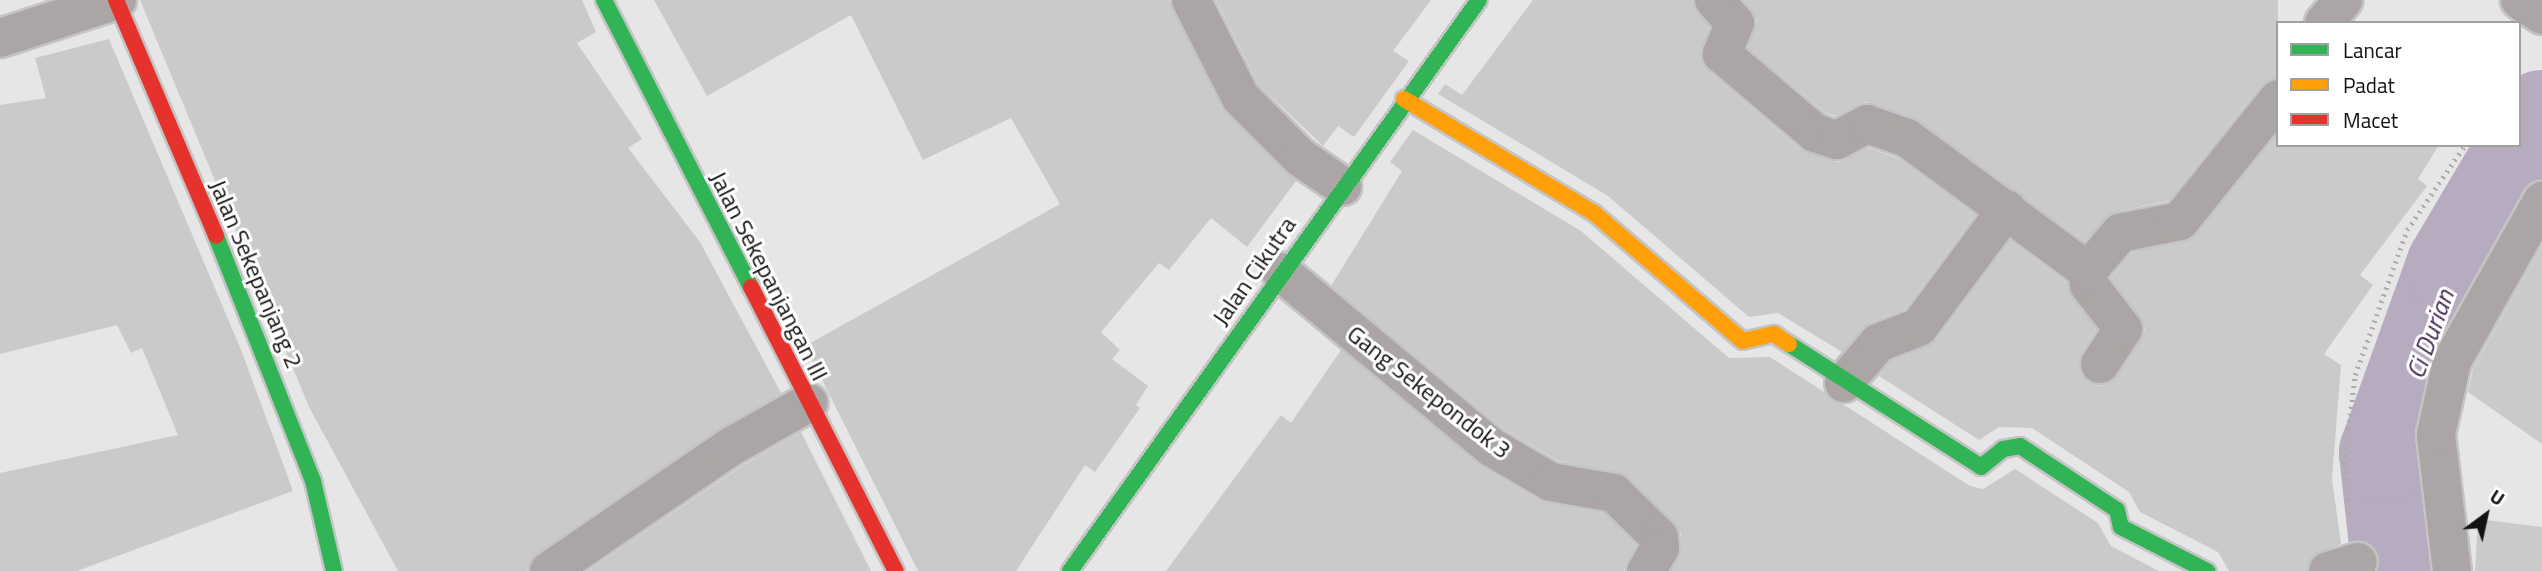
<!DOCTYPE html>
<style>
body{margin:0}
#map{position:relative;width:2542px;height:571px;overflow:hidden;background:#e7e6e6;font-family:"Titillium Web",sans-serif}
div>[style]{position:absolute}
.river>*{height:96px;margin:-48px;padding:0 48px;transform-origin:48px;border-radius:48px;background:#b7abc0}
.building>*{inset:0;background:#cbcaca}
.path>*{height:4.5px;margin-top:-2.25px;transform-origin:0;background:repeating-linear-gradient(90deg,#afabaa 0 2px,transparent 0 7px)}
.roads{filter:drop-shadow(2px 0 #c5c4c4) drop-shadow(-2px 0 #c5c4c4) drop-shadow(0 2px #c5c4c4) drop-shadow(0 -2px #c5c4c4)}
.street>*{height:38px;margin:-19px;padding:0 19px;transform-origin:19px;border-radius:19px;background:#aba6a5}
.fast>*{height:16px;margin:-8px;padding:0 8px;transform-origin:8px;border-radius:8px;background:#30b455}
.slow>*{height:16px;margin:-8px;padding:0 8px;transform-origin:8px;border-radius:8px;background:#ff9f0a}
.jam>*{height:16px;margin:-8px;padding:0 8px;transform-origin:8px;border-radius:8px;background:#e5322d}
span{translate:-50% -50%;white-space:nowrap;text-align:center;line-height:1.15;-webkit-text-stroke:6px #fff;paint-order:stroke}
.street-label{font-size:24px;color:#131112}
.water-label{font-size:26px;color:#472d56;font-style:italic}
.legend{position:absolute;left:2276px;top:21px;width:245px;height:126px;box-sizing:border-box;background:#fff;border:2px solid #a1a0a0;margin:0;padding:9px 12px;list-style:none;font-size:21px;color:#131112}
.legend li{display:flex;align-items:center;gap:14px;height:35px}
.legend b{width:35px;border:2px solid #a1a0a0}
.north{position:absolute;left:2451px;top:480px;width:70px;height:70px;-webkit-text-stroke:5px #fff;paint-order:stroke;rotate:33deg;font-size:19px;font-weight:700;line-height:28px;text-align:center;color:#131112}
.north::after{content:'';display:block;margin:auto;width:24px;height:32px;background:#131112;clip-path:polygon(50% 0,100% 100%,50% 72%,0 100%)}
</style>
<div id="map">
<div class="river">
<div style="left:2400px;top:571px;width:119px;rotate:-96.3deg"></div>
<div style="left:2387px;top:453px;width:198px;rotate:-70.2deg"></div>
<div style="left:2454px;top:267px;width:173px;rotate:-59.4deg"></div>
</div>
<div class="building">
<div style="clip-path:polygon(140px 0,582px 0,596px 32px,577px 43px,642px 139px,628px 148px,700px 242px,781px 393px,537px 553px,527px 571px,398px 571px,309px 407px)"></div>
<div style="clip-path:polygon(654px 0,1169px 0,1222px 108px,1296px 181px,1247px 247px,1211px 218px,1169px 270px,1159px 263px,1101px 332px,1120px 350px,1112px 359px,1148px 386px,1136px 405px,1140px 408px,1095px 472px,1085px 465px,1016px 571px,918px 571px,805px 346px,1060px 204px,1011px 118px,923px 160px,851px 15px,707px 96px)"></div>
<div style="clip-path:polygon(1216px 0,1431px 0,1393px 51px,1409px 61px,1354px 137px,1338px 126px,1323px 146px,1259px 85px)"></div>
<div style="clip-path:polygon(1533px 0,1693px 0,1709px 27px,1701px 58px,1707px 70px,1801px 150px,1838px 162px,1869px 148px,1897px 158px,1975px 215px,1905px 309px,1869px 323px,1842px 352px,1778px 313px,1749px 317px,1608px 196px,1438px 94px,1445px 84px,1462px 95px)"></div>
<div style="clip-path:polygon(1744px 0,2278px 0,2278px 78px,2261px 85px,2168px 201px,2115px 212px,2084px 241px,1915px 118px,1866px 102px,1835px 116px,1826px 113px,1748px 48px,1757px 20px)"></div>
<div style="clip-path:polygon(109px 39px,242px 352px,293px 491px,77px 571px,0 571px,0 473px,178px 435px,142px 348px,131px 353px,117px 325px,0 354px,0 105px,46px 98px,35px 58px)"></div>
<div style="clip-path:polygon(1413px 130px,1581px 231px,1729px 358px,1770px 357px,1970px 486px,1983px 489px,2015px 469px,2098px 523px,2111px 546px,2159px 571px,1672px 571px,1681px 534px,1629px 477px,1559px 461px,1504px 429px,1331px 286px,1402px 171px,1390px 162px)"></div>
<div style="clip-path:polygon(2278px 134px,2278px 145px,2439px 145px,2418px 179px,2427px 186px,2360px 275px,2373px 285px,2324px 354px,2341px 365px,2332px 479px,2341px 544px,2313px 556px,2307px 571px,2229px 571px,2218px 552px,2140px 512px,2129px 492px,2032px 428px,1999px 427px,1979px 440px,1879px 376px,1891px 361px,1936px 341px,2010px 241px,2067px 283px,2096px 330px,2081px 353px,2080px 373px,2098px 386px,2110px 383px,2145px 329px,2111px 278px,2132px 253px,2196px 235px)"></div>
<div style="clip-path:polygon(2542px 246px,2542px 444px,2468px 392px,2473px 369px)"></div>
<div style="clip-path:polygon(1341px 350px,1480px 466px,1540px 501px,1604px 513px,1636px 545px,1624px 571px,1166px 571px,1281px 415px,1291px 423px)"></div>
<div style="clip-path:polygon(801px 432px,871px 571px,588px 571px,742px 466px)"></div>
<div style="clip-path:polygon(2478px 519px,2542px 527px,2542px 571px,2475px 571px)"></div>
</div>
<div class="path">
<div style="left:2349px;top:515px;width:51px;rotate:-95.6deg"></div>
<div style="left:2344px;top:464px;width:90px;rotate:-83deg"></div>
<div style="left:2355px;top:375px;width:154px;rotate:-70.3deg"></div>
<div style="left:2407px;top:230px;width:103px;rotate:-55.7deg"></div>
</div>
<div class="roads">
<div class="street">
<div style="left:1191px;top:0;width:110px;rotate:63deg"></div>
<div style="left:1241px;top:98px;width:85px;rotate:45deg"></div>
<div style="left:1301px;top:158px;width:50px;rotate:34.3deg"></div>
<div style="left:1714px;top:0;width:31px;rotate:48deg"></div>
<div style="left:1735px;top:23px;width:34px;rotate:113deg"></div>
<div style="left:1722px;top:54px;width:122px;rotate:40.3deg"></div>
<div style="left:1815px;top:133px;width:23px;rotate:18deg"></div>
<div style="left:1837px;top:140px;width:34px;rotate:-28deg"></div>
<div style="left:1867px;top:124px;width:42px;rotate:19.3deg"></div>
<div style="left:1907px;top:138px;width:225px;rotate:36.3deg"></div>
<div style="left:2520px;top:0;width:27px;rotate:34deg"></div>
<div style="left:2324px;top:23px;width:30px;rotate:-50deg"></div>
<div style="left:0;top:38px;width:123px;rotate:-18deg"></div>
<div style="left:1281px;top:272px;width:273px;rotate:39.8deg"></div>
<div style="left:1491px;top:447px;width:69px;rotate:30.3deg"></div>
<div style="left:1551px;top:482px;width:64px;rotate:9.9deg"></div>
<div style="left:1614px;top:493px;width:63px;rotate:44.4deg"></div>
<div style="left:1659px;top:537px;width:11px;rotate:85deg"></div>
<div style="left:1660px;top:548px;width:27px;rotate:121deg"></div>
<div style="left:2100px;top:364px;width:42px;rotate:-56.7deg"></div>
<div style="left:2123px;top:329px;width:56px;rotate:-127.7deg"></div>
<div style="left:2089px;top:285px;width:14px;rotate:-94deg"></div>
<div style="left:2088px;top:271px;width:50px;rotate:-49.9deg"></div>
<div style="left:2120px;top:233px;width:61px;rotate:-11.3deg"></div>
<div style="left:2180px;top:221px;width:156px;rotate:-51.2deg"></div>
<div style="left:1844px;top:383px;width:52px;rotate:-49.6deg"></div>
<div style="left:1878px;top:343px;width:44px;rotate:-21.3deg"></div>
<div style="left:1919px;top:327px;width:147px;rotate:-53.3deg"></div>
<div style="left:549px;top:571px;width:219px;rotate:-34.4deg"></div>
<div style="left:730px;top:447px;width:90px;rotate:-29.4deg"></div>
<div style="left:2328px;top:571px;width:31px;rotate:-17deg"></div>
<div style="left:2452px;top:571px;width:138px;rotate:-96.7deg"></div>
<div style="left:2436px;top:434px;width:75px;rotate:-77.6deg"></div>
<div style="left:2452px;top:361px;width:184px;rotate:-60.6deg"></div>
</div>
<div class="fast">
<div style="left:604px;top:0;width:322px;rotate:62.9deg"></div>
<div style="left:216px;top:236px;width:264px;rotate:68.4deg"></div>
<div style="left:313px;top:481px;width:92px;rotate:76.9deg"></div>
<div style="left:1789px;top:344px;width:228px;rotate:32.6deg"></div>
<div style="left:1981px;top:467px;width:28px;rotate:-39deg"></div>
<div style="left:2003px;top:449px;width:17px;rotate:-10deg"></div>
<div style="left:2020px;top:446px;width:116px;rotate:33.4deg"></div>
<div style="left:2117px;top:510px;width:17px;rotate:77deg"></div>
<div style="left:2121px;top:527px;width:97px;rotate:27.1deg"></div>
<div style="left:1070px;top:571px;width:702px;rotate:-54.39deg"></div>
</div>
<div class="slow">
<div style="left:1404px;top:99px;width:222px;rotate:31deg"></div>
<div style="left:1594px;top:213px;width:196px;rotate:40.7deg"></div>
<div style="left:1743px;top:341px;width:32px;rotate:-13deg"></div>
<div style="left:1774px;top:334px;width:18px;rotate:34deg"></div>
</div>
<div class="jam">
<div style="left:116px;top:0;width:256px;rotate:67deg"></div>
<div style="left:751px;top:287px;width:319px;rotate:63deg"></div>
</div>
</div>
<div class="street-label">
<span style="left:1254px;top:271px;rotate:-55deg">Jalan Cikutra</span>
<span style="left:256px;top:274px;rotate:67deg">Jalan Sekepanjang 2</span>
<span style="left:769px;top:276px;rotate:63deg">Jalan Sekepanjangan III</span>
<span style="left:1429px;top:392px;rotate:38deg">Gang Sekepondok 3</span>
</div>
<div class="water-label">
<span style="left:2430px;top:334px;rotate:-70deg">Ci Durian</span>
</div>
<ul class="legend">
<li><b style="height:9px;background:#30b455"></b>Lancar</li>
<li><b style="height:9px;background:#ff9f0a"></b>Padat</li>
<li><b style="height:9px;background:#e5322d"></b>Macet</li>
</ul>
<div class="north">U</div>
</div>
